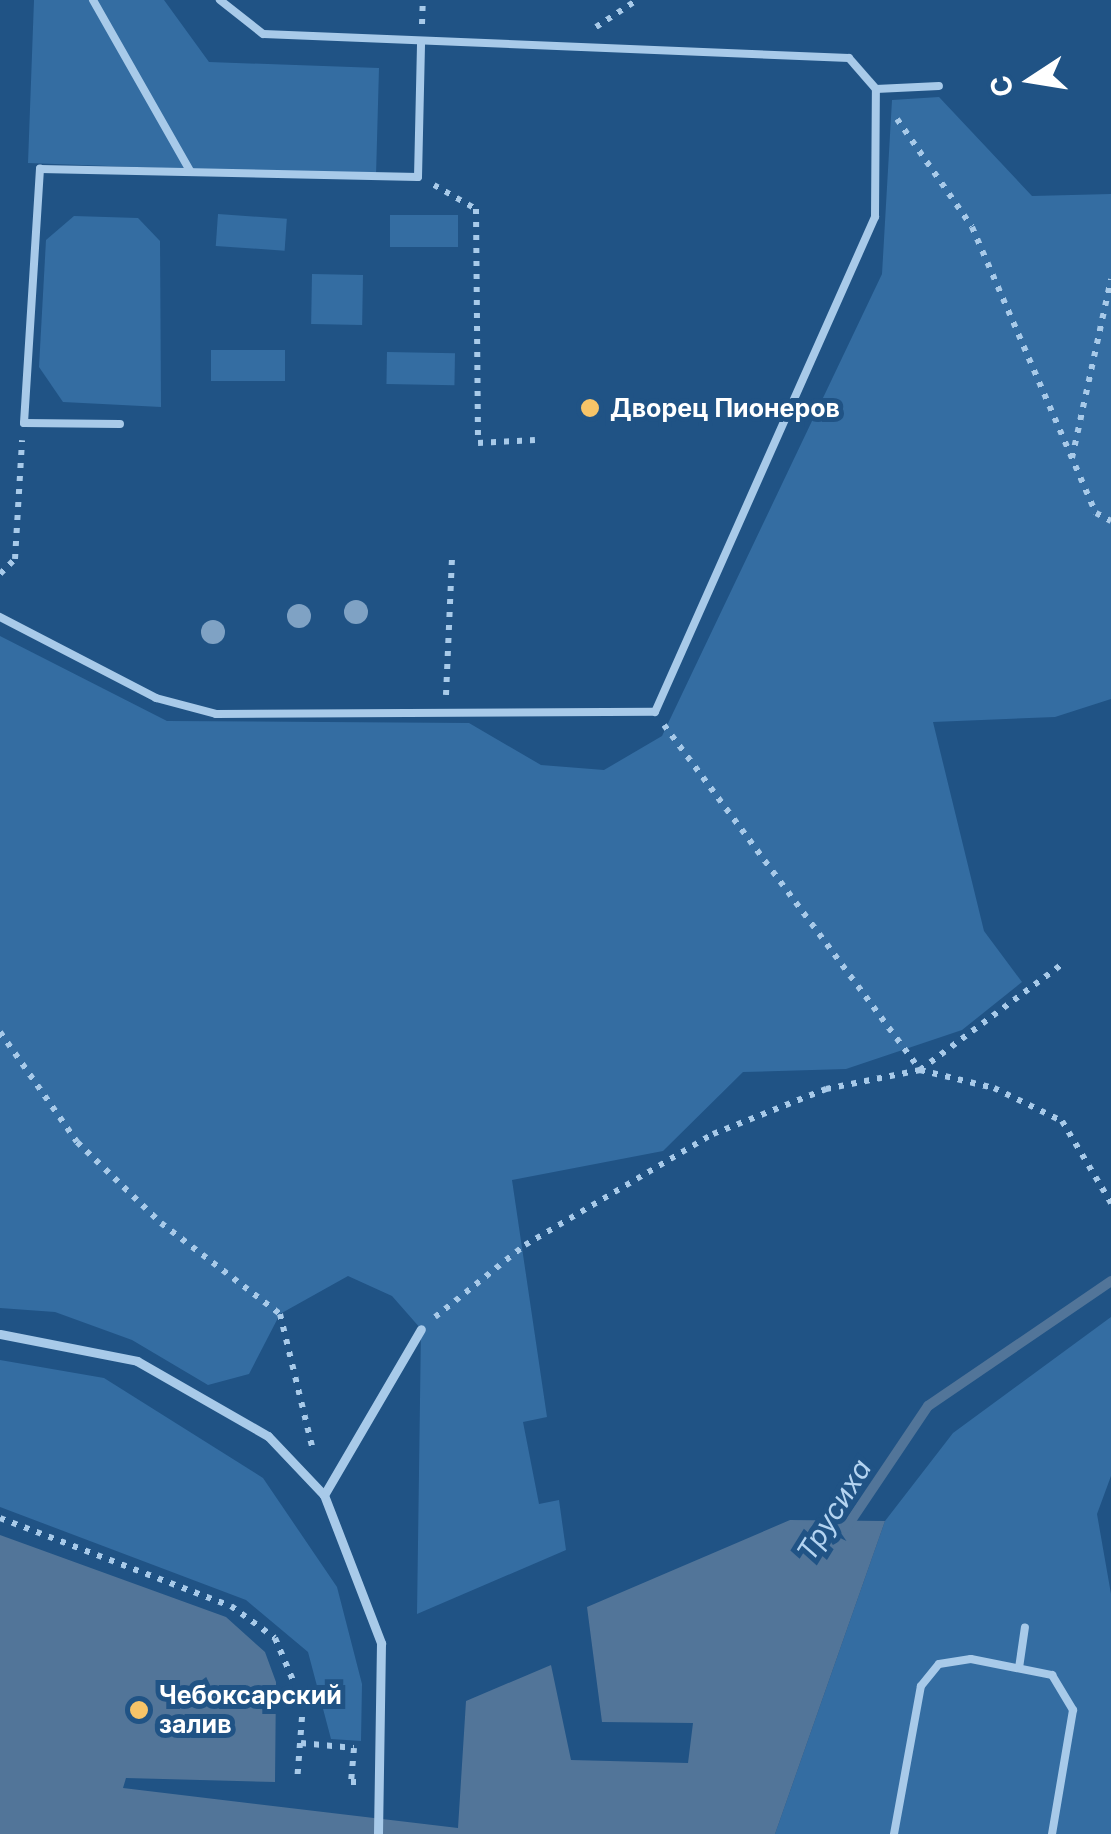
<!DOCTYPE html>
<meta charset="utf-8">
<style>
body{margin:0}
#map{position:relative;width:1111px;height:1834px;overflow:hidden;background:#205385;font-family:Inter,sans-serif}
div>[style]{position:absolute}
.green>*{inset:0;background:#346da2;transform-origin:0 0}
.water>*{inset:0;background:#527599}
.stream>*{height:10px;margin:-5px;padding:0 5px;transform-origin:5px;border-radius:5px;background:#527599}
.path>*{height:6px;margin-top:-3px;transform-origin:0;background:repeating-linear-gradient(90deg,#a8cae9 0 5px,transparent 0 13px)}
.service>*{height:8px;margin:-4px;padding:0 4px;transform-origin:4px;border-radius:4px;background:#a8cae9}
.pedestrian>*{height:9px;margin:-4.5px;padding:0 4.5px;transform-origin:4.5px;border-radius:4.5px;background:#a8cae9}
.trees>*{width:24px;height:24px;margin:-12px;border-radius:50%;background:#7fa2c4}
.dots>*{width:28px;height:28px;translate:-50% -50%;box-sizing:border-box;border:5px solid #205385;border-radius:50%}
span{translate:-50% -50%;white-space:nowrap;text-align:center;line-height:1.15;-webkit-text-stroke:10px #205385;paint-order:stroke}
.poi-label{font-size:25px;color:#fff;font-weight:700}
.left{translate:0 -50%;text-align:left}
.water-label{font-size:28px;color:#b4d4f1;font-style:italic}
.north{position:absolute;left:981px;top:30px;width:100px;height:100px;-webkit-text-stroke:8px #205385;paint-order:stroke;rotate:258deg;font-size:28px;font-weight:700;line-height:40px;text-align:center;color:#fff}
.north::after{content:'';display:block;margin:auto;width:35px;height:45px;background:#fff;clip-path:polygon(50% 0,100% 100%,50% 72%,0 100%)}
</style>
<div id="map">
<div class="green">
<div style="clip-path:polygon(34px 0,164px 0,209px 62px,379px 68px,376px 176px,28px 163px)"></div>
<div style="clip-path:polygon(939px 97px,1032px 196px,1111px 194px,1111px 699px,1055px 717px,933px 722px,984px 931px,1022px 982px,962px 1030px,846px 1069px,743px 1072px,663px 1151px,512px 1180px,547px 1417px,523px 1422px,539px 1504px,559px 1500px,566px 1550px,417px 1614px,421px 1329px,392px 1296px,348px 1276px,280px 1314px,249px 1374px,208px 1385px,132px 1340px,55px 1312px,0 1308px,0 636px,167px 721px,469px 723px,541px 765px,604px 770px,662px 736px,882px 274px,892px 100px)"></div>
<div style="left:218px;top:214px;width:69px;height:32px;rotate:4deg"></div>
<div style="left:390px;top:215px;width:68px;height:32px"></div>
<div style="clip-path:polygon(74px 216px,138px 218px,160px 241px,161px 407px,63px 402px,39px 367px,46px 240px)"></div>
<div style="left:312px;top:274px;width:51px;height:50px;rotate:1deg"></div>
<div style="left:211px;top:350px;width:74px;height:31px"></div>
<div style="left:387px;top:352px;width:68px;height:32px;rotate:1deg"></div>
<div style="clip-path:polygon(1111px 1317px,1111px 1476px,1097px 1514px,1111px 1594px,1111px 1834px,775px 1834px,885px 1521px,953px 1433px)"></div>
<div style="clip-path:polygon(0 1360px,104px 1378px,263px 1478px,337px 1587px,362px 1684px,361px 1741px,331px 1739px,308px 1652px,246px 1600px,0 1507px)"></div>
</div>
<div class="water">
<div style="clip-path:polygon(790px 1520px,885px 1521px,775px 1834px,0 1834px,0 1535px,226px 1617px,265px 1652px,276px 1682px,275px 1782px,126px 1778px,123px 1788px,458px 1828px,466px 1701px,551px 1665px,571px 1760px,688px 1763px,693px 1723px,602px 1722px,587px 1607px)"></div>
</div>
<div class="stream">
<div style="left:846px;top:1528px;width:147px;rotate:-56.1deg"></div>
<div style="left:928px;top:1406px;width:222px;rotate:-34.3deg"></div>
</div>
<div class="path">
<div style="left:422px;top:24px;width:24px;rotate:-88deg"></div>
<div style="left:596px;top:27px;width:49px;rotate:-33.4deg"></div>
<div style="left:897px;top:119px;width:131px;rotate:55.2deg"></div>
<div style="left:972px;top:227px;width:312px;rotate:66.6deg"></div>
<div style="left:1096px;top:513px;width:17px;rotate:28deg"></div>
<div style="left:434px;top:185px;width:48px;rotate:29.7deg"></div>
<div style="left:476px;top:209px;width:234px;rotate:89.5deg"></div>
<div style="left:478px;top:443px;width:57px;rotate:-3deg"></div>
<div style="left:1072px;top:458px;width:183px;rotate:-77.7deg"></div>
<div style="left:0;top:574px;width:21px;rotate:-45deg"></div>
<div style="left:15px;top:559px;width:119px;rotate:-86.6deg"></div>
<div style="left:446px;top:695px;width:136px;rotate:-87.5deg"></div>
<div style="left:664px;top:725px;width:430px;rotate:53.4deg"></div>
<div style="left:920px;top:1070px;width:181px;rotate:-36.7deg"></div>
<div style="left:0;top:1032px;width:134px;rotate:55deg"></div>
<div style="left:77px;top:1142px;width:117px;rotate:44deg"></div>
<div style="left:161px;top:1223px;width:150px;rotate:37.4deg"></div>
<div style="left:280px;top:1314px;width:140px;rotate:76.4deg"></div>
<div style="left:435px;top:1317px;width:115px;rotate:-38.7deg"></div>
<div style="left:525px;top:1245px;width:218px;rotate:-30.6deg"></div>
<div style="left:713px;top:1134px;width:122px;rotate:-21.7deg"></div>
<div style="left:826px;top:1089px;width:96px;rotate:-11.4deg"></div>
<div style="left:920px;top:1070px;width:76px;rotate:13.7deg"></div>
<div style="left:994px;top:1088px;width:76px;rotate:25.9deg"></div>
<div style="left:1062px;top:1121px;width:96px;rotate:59.1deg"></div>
<div style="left:0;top:1518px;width:247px;rotate:20.9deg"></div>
<div style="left:231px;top:1606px;width:54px;rotate:36deg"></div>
<div style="left:275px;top:1638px;width:72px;rotate:67deg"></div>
<div style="left:303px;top:1704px;width:78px;rotate:94.4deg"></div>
<div style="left:301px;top:1743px;width:53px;rotate:5.4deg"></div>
<div style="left:354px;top:1748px;width:34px;rotate:95deg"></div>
<div style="left:351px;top:1782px;width:9px"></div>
</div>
<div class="service">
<div style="left:93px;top:0;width:197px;rotate:60.4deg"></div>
<div style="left:876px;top:89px;width:63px;rotate:-2.7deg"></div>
<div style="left:120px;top:424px;width:96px;rotate:-179.4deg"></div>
<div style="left:24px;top:423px;width:255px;rotate:-86.4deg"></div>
<div style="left:40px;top:169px;width:378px;rotate:1.2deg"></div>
<div style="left:418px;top:177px;width:135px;rotate:-88.7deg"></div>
<div style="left:0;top:617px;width:176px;rotate:27.4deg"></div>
<div style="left:156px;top:698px;width:62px;rotate:14.9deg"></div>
<div style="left:216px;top:714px;width:439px;rotate:-0.3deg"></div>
<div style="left:655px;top:712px;width:542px;rotate:-66.04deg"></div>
<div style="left:875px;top:217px;width:128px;rotate:-89.6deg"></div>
<div style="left:876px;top:89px;width:41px;rotate:-131.1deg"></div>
<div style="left:849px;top:58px;width:586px;rotate:-177.65deg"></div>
<div style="left:263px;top:34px;width:55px;rotate:-141.7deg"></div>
<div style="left:1019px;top:1668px;width:41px;rotate:-81.7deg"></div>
<div style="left:894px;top:1834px;width:150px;rotate:-79.7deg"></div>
<div style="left:921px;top:1686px;width:28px;rotate:-51deg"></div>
<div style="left:939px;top:1664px;width:32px;rotate:-9deg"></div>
<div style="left:971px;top:1659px;width:83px;rotate:11.2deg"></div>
<div style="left:1052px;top:1675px;width:41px;rotate:59deg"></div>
<div style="left:1073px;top:1710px;width:126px;rotate:99.6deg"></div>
</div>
<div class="pedestrian">
<div style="left:0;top:1334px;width:140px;rotate:11.1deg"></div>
<div style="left:137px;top:1361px;width:151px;rotate:29.8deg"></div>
<div style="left:268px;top:1436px;width:81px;rotate:46.5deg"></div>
<div style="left:324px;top:1495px;width:159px;rotate:68.9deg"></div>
<div style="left:381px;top:1643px;width:191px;rotate:90.9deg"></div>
<div style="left:324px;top:1495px;width:192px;rotate:-59.7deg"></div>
</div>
<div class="trees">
<div style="left:356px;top:612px"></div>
<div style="left:299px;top:616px"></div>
<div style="left:213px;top:632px"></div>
</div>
<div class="dots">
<div style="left:590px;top:408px;background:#f7c468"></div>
<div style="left:139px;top:1710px;background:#f7c468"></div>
</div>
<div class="poi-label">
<span class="left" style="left:610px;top:408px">Дворец Пионеров</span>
<span class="left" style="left:159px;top:1710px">Чебоксарский<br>залив</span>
</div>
<div class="water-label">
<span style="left:834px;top:1510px;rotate:-58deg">Трусиха</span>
</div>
<div class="north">С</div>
</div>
